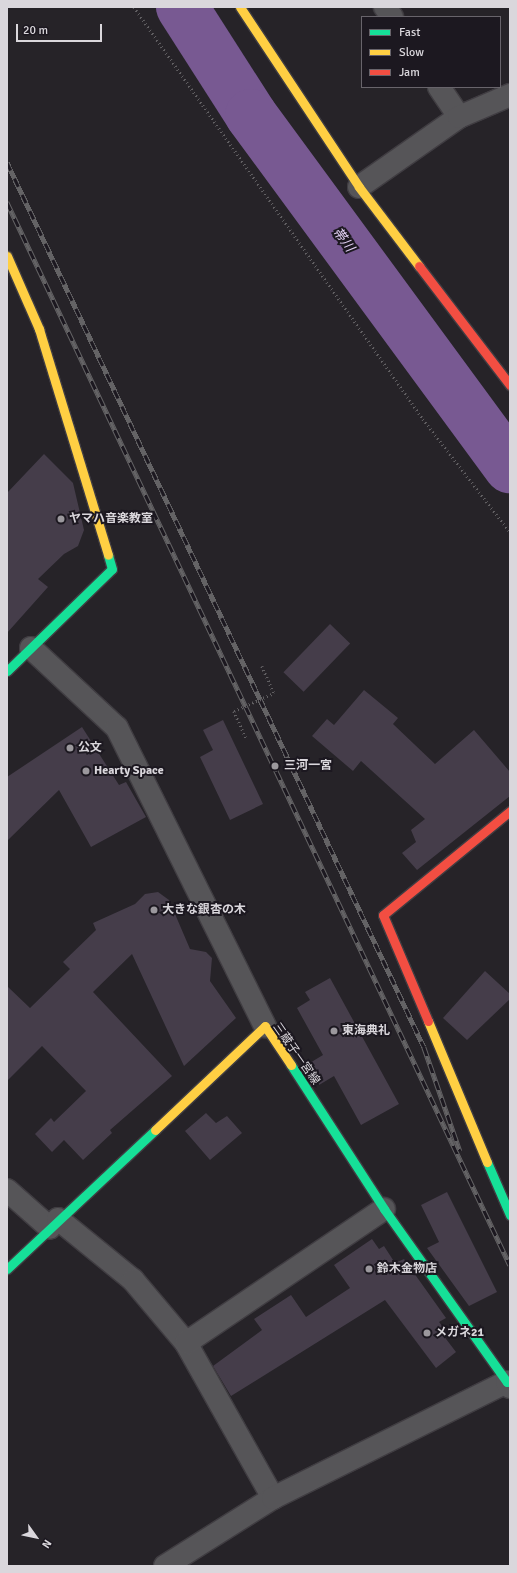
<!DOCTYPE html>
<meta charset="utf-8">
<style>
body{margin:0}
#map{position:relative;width:517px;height:1573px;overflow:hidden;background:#262328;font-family:Signika,"Noto Sans JP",sans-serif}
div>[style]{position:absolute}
.river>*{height:52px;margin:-26px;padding:0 26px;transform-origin:26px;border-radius:26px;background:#785992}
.building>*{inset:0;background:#453d4a;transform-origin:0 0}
.path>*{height:2.5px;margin-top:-1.25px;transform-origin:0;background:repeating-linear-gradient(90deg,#615f62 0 1px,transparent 0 4px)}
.roads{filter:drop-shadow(1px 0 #403d42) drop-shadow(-1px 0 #403d42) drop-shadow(0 1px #403d42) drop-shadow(0 -1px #403d42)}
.street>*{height:22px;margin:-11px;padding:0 11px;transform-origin:11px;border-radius:11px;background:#565558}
.fast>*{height:9px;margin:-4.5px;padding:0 4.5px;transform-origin:4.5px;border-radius:4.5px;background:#16e098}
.slow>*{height:9px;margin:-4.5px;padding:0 4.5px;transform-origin:4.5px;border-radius:4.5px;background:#ffcf43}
.jam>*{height:9px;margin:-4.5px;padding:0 4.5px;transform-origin:4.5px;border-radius:4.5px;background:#f24e42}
.rail>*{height:4.5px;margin-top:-2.25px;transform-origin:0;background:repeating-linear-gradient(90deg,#1c1820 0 9px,#646365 0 18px);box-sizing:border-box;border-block:1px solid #646365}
.path-bridge>*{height:2.5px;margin-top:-1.25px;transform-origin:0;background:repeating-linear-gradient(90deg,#615f62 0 1px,transparent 0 4px)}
.dots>*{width:11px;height:11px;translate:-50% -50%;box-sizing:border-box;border:2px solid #1c1820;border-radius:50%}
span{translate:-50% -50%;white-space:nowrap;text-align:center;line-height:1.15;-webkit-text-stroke:4px #1c1820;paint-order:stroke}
.poi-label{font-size:12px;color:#dad7dc;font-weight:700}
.left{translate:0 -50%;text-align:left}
.street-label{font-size:12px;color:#dad7dc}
.water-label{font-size:13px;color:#e4d2f6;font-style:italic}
.frame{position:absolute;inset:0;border:8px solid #dad7dc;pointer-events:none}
.legend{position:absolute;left:361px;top:16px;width:140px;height:72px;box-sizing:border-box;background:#1c1820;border:1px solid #68646b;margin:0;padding:5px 7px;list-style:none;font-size:12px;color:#dad7dc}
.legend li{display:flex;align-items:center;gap:8px;height:20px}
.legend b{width:20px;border:1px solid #68646b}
.north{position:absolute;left:16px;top:1517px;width:40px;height:40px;-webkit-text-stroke:3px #1c1820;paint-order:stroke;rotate:123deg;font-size:11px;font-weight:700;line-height:16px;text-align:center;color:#dad7dc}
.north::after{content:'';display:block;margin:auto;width:14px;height:18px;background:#dad7dc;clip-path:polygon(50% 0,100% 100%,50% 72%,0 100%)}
.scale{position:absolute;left:16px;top:24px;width:86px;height:18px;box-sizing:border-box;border:2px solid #dad7dc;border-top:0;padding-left:5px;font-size:12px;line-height:14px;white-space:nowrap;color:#dad7dc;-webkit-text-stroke:3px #1c1820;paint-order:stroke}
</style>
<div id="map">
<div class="river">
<div style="left:182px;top:7px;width:128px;rotate:57.4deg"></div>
<div style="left:251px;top:115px;width:437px;rotate:53.7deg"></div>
</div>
<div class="building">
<div style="clip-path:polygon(44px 454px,73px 483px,84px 530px,78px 546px,64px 554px,38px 579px,48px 587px,7px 633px,7px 493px)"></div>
<div style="left:330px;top:624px;width:28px;height:67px;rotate:44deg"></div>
<div style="clip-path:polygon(364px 690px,398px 718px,393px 724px,435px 764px,474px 730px,510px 772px,510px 796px,417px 870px,402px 853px,416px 842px,411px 830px,425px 819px,361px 761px,353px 771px,312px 736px,327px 719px,334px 725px)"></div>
<div style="clip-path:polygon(223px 720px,263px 804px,230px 820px,200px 757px,213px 750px,203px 730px)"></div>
<div style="clip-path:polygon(82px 727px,119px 785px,126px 782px,146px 817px,91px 847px,59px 790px,7px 841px,7px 777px)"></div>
<div style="clip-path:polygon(158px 892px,169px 900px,190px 949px,206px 952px,212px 958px,210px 981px,236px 1018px,184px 1066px,132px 954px,93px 992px,172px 1076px,110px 1130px,112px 1133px,83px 1160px,64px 1140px,52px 1152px,35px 1134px,51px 1118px,54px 1122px,86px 1091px,42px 1046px,7px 1081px,7px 986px,30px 1008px,70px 969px,63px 962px,96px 930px,93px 923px,135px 904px,145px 894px)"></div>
<div style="clip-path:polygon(485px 971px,510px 994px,510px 999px,467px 1040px,443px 1018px)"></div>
<div style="clip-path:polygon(330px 978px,399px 1104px,361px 1125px,334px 1076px,319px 1085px,308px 1064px,323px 1055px,297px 1008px,310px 1000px,305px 992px)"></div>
<div style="clip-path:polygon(206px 1113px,216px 1123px,227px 1116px,242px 1133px,210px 1160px,185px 1131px)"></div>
<div style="clip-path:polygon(447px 1192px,497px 1292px,469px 1306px,427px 1248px,439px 1242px,421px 1205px)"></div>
<div style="clip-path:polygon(372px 1239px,379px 1249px,384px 1246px,395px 1263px,404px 1259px,446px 1318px,439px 1322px,447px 1332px,443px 1335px,456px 1352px,436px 1368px,385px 1300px,231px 1396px,213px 1366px,262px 1330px,254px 1319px,291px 1295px,306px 1317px,350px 1288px,334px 1265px)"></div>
</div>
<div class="path">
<div style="left:134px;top:7px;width:503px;rotate:54.95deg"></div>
<div style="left:423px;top:419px;width:143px;rotate:52.4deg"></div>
<div style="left:262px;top:666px;width:30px;rotate:66deg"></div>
<div style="left:234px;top:711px;width:30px;rotate:66deg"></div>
</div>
<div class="roads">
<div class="street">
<div style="left:385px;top:7px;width:12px;rotate:55deg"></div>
<div style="left:439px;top:87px;width:36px;rotate:56deg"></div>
<div style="left:359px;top:187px;width:122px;rotate:-35deg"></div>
<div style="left:459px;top:117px;width:56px;rotate:-23.3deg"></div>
<div style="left:31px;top:648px;width:117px;rotate:42.9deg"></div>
<div style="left:117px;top:728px;width:333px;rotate:63.6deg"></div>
<div style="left:7px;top:1190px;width:57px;rotate:41.5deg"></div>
<div style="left:58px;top:1219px;width:97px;rotate:39.1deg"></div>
<div style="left:133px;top:1280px;width:82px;rotate:49.9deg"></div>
<div style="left:186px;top:1343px;width:178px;rotate:60.7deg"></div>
<div style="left:186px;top:1343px;width:239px;rotate:-34.1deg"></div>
<div style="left:165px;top:1566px;width:128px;rotate:-32.2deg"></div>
<div style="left:273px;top:1498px;width:261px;rotate:-26.4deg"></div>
<div style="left:507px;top:1382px;width:6px;rotate:59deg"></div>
</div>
<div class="fast">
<div style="left:7px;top:671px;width:146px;rotate:-44.2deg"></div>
<div style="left:112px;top:569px;width:15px;rotate:-106deg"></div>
<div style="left:291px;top:1065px;width:171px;rotate:57.1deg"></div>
<div style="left:384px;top:1209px;width:212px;rotate:54.6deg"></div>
<div style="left:507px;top:1382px;width:3px;rotate:-18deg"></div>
<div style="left:487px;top:1162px;width:58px;rotate:66.5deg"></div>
<div style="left:7px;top:1269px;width:203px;rotate:-43.2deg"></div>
</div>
<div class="slow">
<div style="left:240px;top:7px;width:216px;rotate:56.5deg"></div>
<div style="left:359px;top:187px;width:99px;rotate:52.8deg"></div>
<div style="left:7px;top:256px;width:80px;rotate:66.3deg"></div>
<div style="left:39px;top:329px;width:236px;rotate:73deg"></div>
<div style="left:428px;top:1021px;width:153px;rotate:67.3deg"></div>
<div style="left:155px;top:1130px;width:151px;rotate:-43.4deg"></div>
<div style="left:265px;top:1026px;width:47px;rotate:56.3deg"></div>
</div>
<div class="jam">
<div style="left:419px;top:266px;width:150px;rotate:52.6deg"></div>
<div style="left:428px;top:1021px;width:115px;rotate:-113deg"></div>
<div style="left:383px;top:915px;width:164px;rotate:-39.3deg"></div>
</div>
</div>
<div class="rail">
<div style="left:7px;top:162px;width:978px;rotate:64.77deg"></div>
<div style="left:424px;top:1047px;width:110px;rotate:70.9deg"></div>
<div style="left:7px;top:202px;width:1176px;rotate:64.68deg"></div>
</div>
<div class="path-bridge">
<div style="left:234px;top:711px;width:44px;rotate:-24.2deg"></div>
</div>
<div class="dots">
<div style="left:61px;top:519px;background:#9b989d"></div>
<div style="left:70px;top:748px;background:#9b989d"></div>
<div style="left:275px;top:766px;background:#9b989d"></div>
<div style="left:86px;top:771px;background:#9b989d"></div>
<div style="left:154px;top:910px;background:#9b989d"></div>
<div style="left:334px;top:1031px;background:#9b989d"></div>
<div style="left:369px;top:1269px;background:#9b989d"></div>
<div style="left:427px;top:1333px;background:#9b989d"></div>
</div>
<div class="poi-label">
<span class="left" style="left:69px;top:519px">ヤマハ音楽教室</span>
<span class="left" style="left:78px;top:748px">公文</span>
<span class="left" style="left:284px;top:766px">三河一宮</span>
<span class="left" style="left:94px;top:771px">Hearty Space</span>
<span class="left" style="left:162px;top:910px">大きな銀杏の木</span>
<span class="left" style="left:342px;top:1031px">東海典礼</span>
<span class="left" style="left:377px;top:1269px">鈴木金物店</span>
<span class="left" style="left:435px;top:1333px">メガネ21</span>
</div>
<div class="street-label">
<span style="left:296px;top:1054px;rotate:55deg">三蔵子一宮線</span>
</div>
<div class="water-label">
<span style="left:343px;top:240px;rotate:54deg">帯川</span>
</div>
<div class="frame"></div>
<ul class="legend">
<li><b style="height:5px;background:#16e098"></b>Fast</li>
<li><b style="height:5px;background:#ffcf43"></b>Slow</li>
<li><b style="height:5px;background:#f24e42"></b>Jam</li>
</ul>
<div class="north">N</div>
<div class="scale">20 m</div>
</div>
